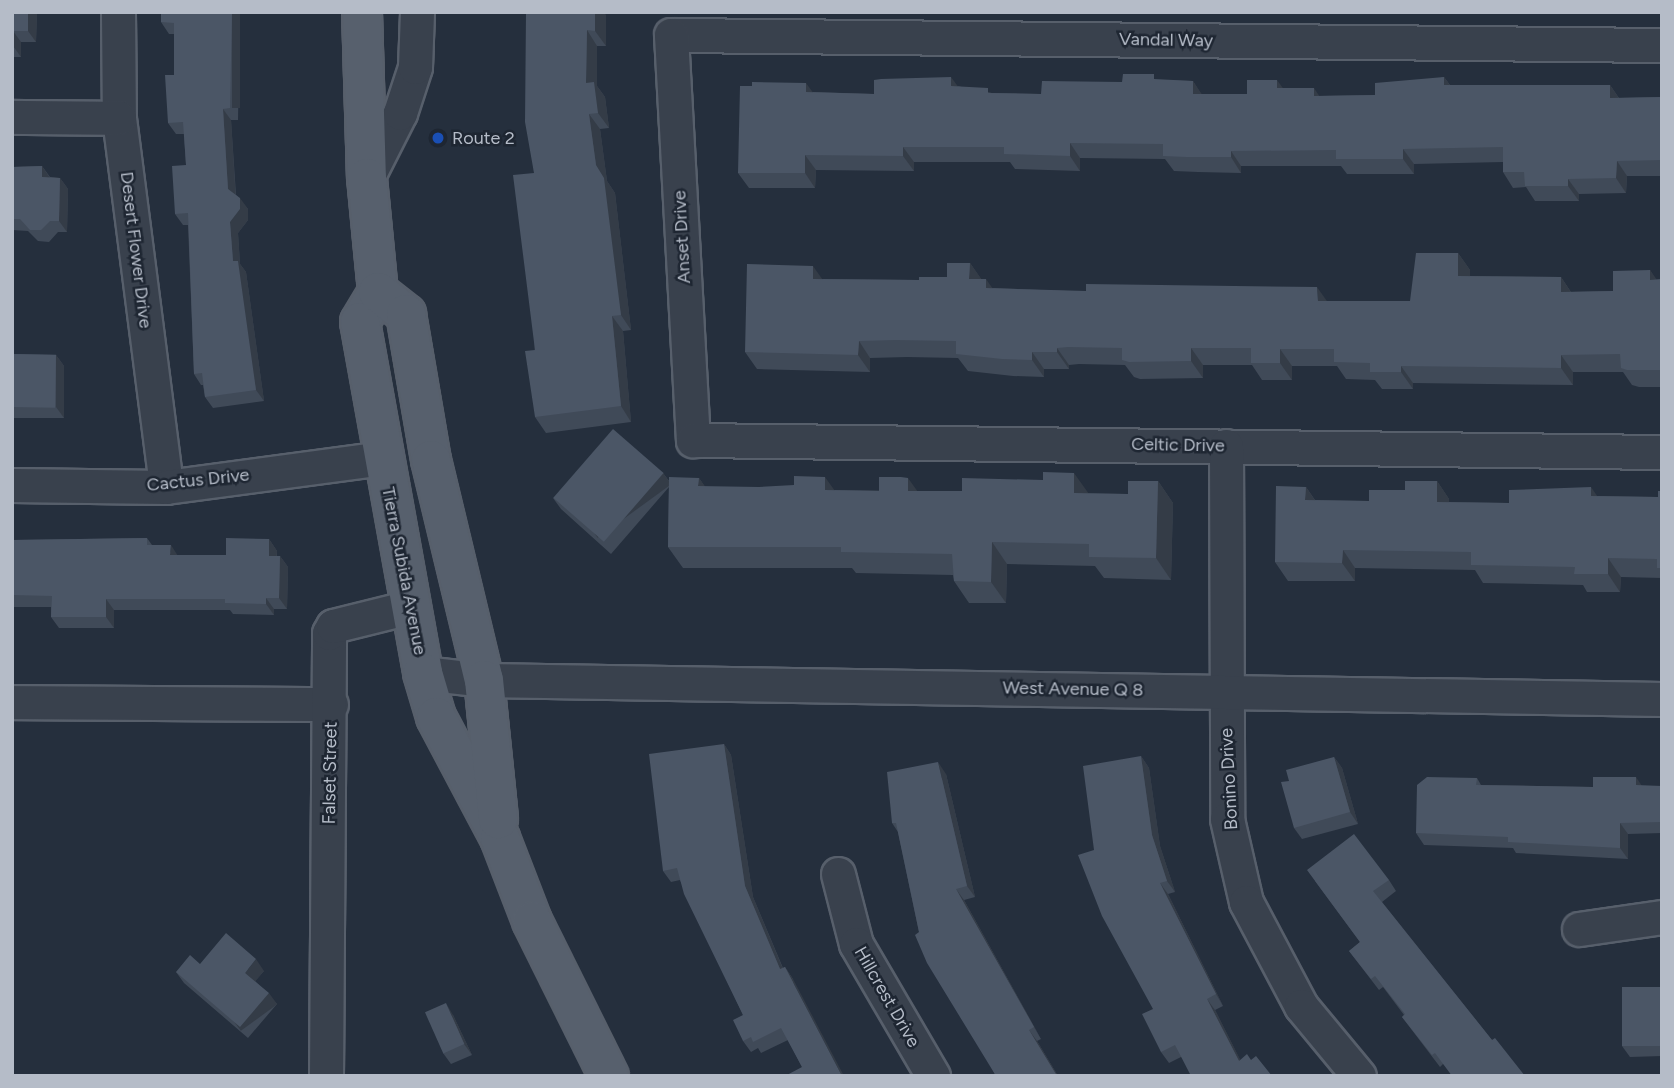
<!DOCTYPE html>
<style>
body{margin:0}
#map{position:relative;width:1674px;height:1088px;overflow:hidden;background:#252f3d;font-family:Figtree,sans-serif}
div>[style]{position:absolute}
.roads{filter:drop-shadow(2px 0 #575f6b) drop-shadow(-2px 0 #575f6b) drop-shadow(0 2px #575f6b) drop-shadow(0 -2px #575f6b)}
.minor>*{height:33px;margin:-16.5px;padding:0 16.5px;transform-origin:16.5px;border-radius:16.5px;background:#39414d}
.major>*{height:38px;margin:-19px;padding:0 19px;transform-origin:19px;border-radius:19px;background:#57606d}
.wall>*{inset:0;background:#404a58}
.shaded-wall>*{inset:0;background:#343c47;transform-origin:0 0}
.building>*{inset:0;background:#4b5666;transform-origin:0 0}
.dots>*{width:19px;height:19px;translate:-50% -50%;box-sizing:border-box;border:4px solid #1e2632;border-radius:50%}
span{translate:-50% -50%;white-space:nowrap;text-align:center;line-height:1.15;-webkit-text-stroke:5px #1e2632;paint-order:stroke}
.street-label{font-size:18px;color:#b5bcc8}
.poi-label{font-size:18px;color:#b5bcc8}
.left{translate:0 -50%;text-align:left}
.frame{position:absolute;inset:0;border:14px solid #b5bcc8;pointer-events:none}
</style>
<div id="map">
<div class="roads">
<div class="minor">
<div style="left:118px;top:12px;width:106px;rotate:89.5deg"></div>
<div style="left:119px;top:118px;width:372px;rotate:82.7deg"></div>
<div style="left:1662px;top:45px;width:991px;rotate:-179.42deg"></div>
<div style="left:671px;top:35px;width:406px;rotate:86.9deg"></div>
<div style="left:693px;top:440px;width:969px;rotate:0.71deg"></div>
<div style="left:12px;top:117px;width:107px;rotate:0.5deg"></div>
<div style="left:367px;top:178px;width:73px;rotate:-63.1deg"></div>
<div style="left:400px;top:113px;width:48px;rotate:-71.9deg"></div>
<div style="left:415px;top:67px;width:55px;rotate:-87.9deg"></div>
<div style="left:1226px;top:446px;width:373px;rotate:89.8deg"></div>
<div style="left:1227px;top:819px;width:85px;rotate:77.1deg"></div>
<div style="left:1246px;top:902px;width:118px;rotate:62.1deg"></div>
<div style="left:1301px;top:1006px;width:91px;rotate:50.4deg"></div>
<div style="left:12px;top:485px;width:154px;rotate:0.7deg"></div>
<div style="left:166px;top:487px;width:218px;rotate:-7.6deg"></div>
<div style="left:423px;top:673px;width:61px;rotate:6.5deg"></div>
<div style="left:484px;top:680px;width:1178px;rotate:0.92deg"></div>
<div style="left:12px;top:702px;width:319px;rotate:0.4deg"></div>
<div style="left:838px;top:874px;width:72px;rotate:75.6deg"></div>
<div style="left:856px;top:944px;width:153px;rotate:59.7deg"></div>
<div style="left:1579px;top:929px;width:84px;rotate:-8.2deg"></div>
<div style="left:326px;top:1076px;width:443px;rotate:-89.6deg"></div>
<div style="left:329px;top:633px;width:8px;rotate:-60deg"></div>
<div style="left:333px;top:626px;width:79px;rotate:-13.9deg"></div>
</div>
<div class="major">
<div style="left:362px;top:12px;width:166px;rotate:88.3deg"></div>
<div style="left:367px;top:178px;width:115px;rotate:84.5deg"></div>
<div style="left:378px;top:292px;width:35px;rotate:121deg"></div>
<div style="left:360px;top:322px;width:357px;rotate:79.8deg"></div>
<div style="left:423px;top:673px;width:46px;rotate:73.5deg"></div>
<div style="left:436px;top:717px;width:137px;rotate:62.1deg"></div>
<div style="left:500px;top:838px;width:89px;rotate:68.9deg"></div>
<div style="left:532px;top:921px;width:173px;rotate:63.6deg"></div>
<div style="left:378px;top:292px;width:36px;rotate:38deg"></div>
<div style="left:406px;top:314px;width:148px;rotate:80.3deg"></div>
<div style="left:431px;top:460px;width:226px;rotate:76.5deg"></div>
<div style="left:484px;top:680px;width:140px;rotate:84.2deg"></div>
</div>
</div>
<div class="wall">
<div style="clip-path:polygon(12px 12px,37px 12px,36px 42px,21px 42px,21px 57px,12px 57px)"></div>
<div style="clip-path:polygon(240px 12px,238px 120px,231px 120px,236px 195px,248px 209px,248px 220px,238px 233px,240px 264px,246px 272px,264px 401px,213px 408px,205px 397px,203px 385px,201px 385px,194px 374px,188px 225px,183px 225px,175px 214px,186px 165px,184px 134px,176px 134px,168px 123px,174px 75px,174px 34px,169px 34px,161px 22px)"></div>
<div style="clip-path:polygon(526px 12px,606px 15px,606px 46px,597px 46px,597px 86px,605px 97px,609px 128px,600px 129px,607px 181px,615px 193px,631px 330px,623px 331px,631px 422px,546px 433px,535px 417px,534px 173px)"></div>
<div style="clip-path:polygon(1444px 77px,1450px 85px,1610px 85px,1619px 98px,1662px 97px,1662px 176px,1627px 176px,1626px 193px,1579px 194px,1579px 201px,1535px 201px,1526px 187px,1513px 188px,1503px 172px,1503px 162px,1414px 164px,1414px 174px,1347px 174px,1341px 166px,1241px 166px,1241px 173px,1198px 172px,1174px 171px,1165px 159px,1080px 158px,1080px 171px,1015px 169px,1010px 162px,914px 162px,914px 171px,816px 170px,815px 188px,749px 188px,738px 173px,813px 92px,874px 94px,957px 86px,992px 93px,1041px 94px,1122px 82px,1158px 80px,1193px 81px,1201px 94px,1247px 94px,1283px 88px,1319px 96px,1375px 95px)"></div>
<div style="clip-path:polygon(42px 166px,50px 177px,60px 178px,68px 189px,67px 232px,58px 232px,49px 242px,38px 241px,28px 231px,12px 230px,12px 167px)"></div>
<div style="clip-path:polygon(1458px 253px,1470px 270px,1470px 276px,1561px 277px,1571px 292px,1613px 291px,1650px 270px,1656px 280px,1662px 279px,1662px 387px,1639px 387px,1632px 385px,1623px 372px,1573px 372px,1573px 385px,1413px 383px,1413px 389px,1382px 389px,1375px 380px,1346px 379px,1337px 366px,1292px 366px,1292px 380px,1262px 380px,1252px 365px,1203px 365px,1203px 378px,1140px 379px,1134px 377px,1125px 365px,1079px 364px,1069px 365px,1069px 369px,1044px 369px,1044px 377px,1013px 376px,968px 371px,958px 358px,907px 357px,870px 358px,870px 372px,757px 369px,745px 352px,823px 279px,919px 280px,947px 277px,970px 263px,981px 279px,992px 288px,1327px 301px,1410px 301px)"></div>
<div style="clip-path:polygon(12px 354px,56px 355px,64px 366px,64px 418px,12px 418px)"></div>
<div style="clip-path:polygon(663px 473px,669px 481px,699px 478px,705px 487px,834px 490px,1128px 494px,1158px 481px,1173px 503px,1171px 580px,1104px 578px,1095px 566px,1007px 564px,1006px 603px,969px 603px,954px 581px,953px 575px,856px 573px,852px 568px,683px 568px,668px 547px,669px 487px,611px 554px,561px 509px,553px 498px)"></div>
<div style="clip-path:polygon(1437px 481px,1449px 499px,1449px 502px,1509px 503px,1597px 496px,1658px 497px,1662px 491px,1662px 578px,1621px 577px,1620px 592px,1587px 592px,1583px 585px,1483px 583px,1475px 570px,1355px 568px,1355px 581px,1288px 581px,1275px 562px,1306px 487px,1315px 500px,1369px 501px)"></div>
<div style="clip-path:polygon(147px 538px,152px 545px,177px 555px,226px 555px,269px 539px,277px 551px,277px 556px,280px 556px,288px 567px,287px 609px,274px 609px,274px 615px,233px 614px,230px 610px,114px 610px,114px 628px,59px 628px,51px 617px,51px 607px,12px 607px,12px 540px)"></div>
<div style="clip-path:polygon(724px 744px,731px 755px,753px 897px,783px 968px,785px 967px,793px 979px,802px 1067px,788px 1040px,761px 1053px,758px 1048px,751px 1052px,743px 1041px,743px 1015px,680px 880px,671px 882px,663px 871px)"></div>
<div style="clip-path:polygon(1141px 756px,1149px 768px,1160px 846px,1175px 892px,1168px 894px,1223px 1006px,1215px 1010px,1240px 1060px,1251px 1060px,1272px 1076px,1181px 1057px,1169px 1063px,1161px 1052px,1153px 1009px)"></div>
<div style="clip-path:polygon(1334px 757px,1342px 768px,1358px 824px,1302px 839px,1294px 828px)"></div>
<div style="clip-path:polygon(946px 774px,975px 897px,964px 900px,1041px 1039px,1037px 1041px,1058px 1076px,996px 1076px,919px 932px,898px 832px,892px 823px)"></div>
<div style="clip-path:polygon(1477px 778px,1481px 785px,1593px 787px,1662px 786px,1662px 833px,1628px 834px,1628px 859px,1516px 853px,1513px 848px,1424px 845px,1416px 833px)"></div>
<div style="clip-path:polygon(1389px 880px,1396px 891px,1382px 902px,1492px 1040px,1525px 1076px,1443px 1064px,1440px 1067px,1402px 1017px,1404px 1015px,1383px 987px,1379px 990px,1349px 951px,1360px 942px,1315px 881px)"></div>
<div style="clip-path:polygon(200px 964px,264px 971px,255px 981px,277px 1004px,248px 1038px,184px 983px,176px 972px)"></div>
<div style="clip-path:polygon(1662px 987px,1662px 1056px,1630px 1057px,1622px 1046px)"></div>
<div style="clip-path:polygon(453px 1015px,472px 1055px,451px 1064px,443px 1053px)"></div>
</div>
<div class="shaded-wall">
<div style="clip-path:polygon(28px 12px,37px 12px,36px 42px,28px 31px)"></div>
<div style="left:232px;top:12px;width:8px;height:96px"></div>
<div style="clip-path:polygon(595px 12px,604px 12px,606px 15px,606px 46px,595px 31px)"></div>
<div style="clip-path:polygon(587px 30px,597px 46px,597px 86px,605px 97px,609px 128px,598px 113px,586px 83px)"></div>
<div style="clip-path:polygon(13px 31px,21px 42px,21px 57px,13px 46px)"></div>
<div style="clip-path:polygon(951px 77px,962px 92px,951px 86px)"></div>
<div style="clip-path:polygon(1444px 77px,1455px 92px,1444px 85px)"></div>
<div style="clip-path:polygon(1277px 80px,1288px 95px,1277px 88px)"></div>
<div style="clip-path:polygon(1193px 81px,1203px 96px,1193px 94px)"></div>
<div style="clip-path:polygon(806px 83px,817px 98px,806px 92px)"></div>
<div style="clip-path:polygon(1610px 85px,1620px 100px,1610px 98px)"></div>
<div style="clip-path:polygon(1314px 88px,1324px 103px,1314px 96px)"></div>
<div style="clip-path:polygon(223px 109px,231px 120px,236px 201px,228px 189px)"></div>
<div style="clip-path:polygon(589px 114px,600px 129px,607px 181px,615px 193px,631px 330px,621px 315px,596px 165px)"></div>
<div style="clip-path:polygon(1070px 143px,1080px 158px,1080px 171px,1070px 156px)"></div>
<div style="clip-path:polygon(903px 147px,914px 162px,914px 171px,903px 156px)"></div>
<div style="clip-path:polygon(1403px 149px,1414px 164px,1414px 174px,1403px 159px)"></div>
<div style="clip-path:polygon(1231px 151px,1241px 166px,1241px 173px,1231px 157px)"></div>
<div style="clip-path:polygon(805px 155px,816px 170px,815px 188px,805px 173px)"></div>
<div style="clip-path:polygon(1617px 161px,1627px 176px,1626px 193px,1616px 178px)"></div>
<div style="clip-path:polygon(42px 166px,50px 178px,42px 177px)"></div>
<div style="clip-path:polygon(60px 178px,68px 189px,67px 232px,59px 221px)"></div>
<div style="clip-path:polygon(1568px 179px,1579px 194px,1579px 201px,1568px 186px)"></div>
<div style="clip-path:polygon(240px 198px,248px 209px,248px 220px,238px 233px,240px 264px,246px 272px,264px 401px,256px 390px,233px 261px,230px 222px)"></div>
<div style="clip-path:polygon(1458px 253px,1470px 270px,1470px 293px,1458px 276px)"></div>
<div style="clip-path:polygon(970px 263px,982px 280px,969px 279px)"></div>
<div style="clip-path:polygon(813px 266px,825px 283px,813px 279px)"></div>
<div style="clip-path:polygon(1650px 270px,1662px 287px,1650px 280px)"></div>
<div style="clip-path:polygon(1561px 277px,1572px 294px,1561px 292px)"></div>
<div style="clip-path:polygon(986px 279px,998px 296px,986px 288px)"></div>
<div style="clip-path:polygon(1317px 287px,1329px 304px,1318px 301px)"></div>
<div style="clip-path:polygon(612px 316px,623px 331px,631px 422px,621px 406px)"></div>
<div style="clip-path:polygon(859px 341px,870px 358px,870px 372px,858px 355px)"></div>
<div style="clip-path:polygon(1057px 348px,1069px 365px,1069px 369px,1057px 352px)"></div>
<div style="clip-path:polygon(1191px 348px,1203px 365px,1203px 378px,1191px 361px)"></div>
<div style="clip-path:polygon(1280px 349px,1292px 366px,1292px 380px,1280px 363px)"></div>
<div style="clip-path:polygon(1032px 352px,1044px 369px,1044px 377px,1032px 360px)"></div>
<div style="clip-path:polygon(56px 355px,64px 366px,64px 418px,56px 407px)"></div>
<div style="clip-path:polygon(1561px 355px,1573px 372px,1573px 385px,1561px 368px)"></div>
<div style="clip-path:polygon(1401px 366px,1413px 383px,1413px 389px,1401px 372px)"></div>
<div style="left:663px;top:473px;width:14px;height:91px;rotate:54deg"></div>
<div style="clip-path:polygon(1074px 473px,1089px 494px,1074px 493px)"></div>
<div style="clip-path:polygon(825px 477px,840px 498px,825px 490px)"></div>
<div style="clip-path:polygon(699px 478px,714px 499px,698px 486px)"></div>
<div style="clip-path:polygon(908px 478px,923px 499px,908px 491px)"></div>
<div style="clip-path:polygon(1158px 481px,1173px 503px,1171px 580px,1156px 558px)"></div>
<div style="clip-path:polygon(1437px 481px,1449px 499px,1449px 520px,1437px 502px)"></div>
<div style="clip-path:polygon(1306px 487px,1318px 505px,1305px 500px)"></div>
<div style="clip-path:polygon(1591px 487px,1604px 506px,1591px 496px)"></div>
<div style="clip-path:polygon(269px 539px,277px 551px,276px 567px,269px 556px)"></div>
<div style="clip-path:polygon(992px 542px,1007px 564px,1006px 603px,991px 582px)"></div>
<div style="clip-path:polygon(171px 545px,178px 556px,170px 555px)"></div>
<div style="clip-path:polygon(1343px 550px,1355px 568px,1355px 581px,1342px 563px)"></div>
<div style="clip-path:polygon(280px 556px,288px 567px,287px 609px,279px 598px)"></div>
<div style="clip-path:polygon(1608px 558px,1621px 577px,1620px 592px,1608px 574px)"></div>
<div style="clip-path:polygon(266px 598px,274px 609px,274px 615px,266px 604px)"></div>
<div style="clip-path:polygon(106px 599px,114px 610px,114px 628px,106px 617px)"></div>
<div style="clip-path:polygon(724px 744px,731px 755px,753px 897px,788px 981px,780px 969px,745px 886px)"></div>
<div style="clip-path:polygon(1141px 756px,1149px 768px,1160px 846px,1175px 892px,1167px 881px,1152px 835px)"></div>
<div style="clip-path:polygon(1334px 757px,1342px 768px,1358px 824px,1350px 812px)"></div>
<div style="clip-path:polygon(938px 762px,946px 774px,975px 897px,967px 886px)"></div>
<div style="clip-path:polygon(1636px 777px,1644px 789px,1636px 785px)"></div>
<div style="clip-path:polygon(1620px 823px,1628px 834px,1628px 859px,1620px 848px)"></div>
<div style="clip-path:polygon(1160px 883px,1168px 894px,1223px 1006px,1216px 994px)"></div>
<div style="clip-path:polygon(956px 889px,964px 900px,1041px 1039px,1034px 1027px)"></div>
<div style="clip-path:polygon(256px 959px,264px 971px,253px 984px,245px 973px)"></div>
<div style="clip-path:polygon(785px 967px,793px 979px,844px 1076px,842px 1076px)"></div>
<div style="left:269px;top:993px;width:14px;height:45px;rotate:54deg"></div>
<div style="clip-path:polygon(1207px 999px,1215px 1010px,1247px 1073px,1239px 1061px)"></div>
<div style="clip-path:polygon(446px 1003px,453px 1015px,472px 1055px,464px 1044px)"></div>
<div style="clip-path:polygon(1029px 1030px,1037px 1041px,1058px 1076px,1057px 1076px)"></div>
</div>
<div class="building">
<div style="clip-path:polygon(12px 12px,28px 12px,28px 31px,13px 31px,13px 46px)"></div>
<div style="clip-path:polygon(161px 12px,232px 12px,230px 108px,223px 109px,228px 189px,240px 198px,240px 209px,230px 222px,233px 261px,238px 261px,256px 390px,205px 397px,202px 373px,194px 374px,188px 213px,175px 214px,172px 166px,186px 165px,183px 122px,168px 123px,165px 75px,174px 75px,174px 23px,161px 22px)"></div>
<div style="clip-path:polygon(526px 12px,595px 12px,595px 31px,587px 30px,586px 83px,594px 82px,598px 113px,589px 114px,596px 165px,604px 178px,621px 315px,612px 316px,621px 406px,535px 417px,525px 351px,535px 350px,513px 175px,534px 173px,525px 122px)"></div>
<div style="clip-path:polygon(1123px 74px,1154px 74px,1154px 79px,1193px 81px,1193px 94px,1247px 94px,1247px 80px,1277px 80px,1277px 88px,1314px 88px,1314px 96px,1375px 95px,1375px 83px,1444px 77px,1444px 85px,1610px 85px,1610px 98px,1662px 97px,1662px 160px,1617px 161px,1616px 178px,1568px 179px,1568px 186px,1525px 186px,1524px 172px,1503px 172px,1503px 147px,1403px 149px,1403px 159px,1336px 159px,1336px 150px,1231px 151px,1231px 157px,1187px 157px,1163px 156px,1163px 144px,1070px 143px,1070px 156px,1004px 154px,1004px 147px,903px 147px,903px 156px,805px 155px,805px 173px,738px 173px,740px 86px,752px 86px,752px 82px,806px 83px,806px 92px,874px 94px,874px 80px,881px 79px,951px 77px,951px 86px,988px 88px,988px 93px,1041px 94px,1042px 81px,1122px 82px)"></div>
<div style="clip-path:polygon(42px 166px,42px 177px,60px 178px,59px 221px,50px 221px,41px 230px,30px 230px,20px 219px,12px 219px,12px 167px)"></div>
<div style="clip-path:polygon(1416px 253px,1458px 253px,1458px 276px,1561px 277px,1561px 292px,1613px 291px,1613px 271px,1650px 270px,1650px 280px,1662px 279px,1662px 370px,1627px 370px,1621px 368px,1620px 354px,1561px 355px,1561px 368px,1401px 366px,1401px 372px,1370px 372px,1370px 363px,1334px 362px,1334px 349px,1280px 349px,1280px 363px,1251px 363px,1251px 348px,1191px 348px,1191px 361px,1129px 362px,1122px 360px,1122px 348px,1068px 347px,1057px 348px,1057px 352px,1032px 352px,1032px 360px,1002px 359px,956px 354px,956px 341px,895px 340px,859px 341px,858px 355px,745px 352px,747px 264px,813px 266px,813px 279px,919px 280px,919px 277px,947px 277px,947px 263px,970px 263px,969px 279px,986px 279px,986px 288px,1086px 291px,1086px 284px,1317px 287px,1318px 301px,1410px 301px)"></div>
<div style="left:12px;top:354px;width:44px;height:53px;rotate:1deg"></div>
<div style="left:613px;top:429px;width:67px;height:91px;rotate:41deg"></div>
<div style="clip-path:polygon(1043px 472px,1074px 473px,1074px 493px,1128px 494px,1128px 481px,1158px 481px,1156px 558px,1089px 557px,1089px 544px,992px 542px,991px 582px,954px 581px,952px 554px,841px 552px,841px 547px,668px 547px,669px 477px,699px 478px,698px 486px,759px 487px,794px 485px,794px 476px,825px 477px,825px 490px,879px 491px,879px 477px,901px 477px,908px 478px,908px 491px,962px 491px,962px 478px,1043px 480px)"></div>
<div style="clip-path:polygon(1405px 481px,1437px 481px,1437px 502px,1509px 503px,1509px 490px,1591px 487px,1591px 496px,1658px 497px,1658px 491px,1662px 491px,1662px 568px,1657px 568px,1657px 559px,1608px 558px,1608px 574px,1574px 574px,1575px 567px,1471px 565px,1471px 552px,1343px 550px,1342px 563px,1275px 562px,1276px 486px,1306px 487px,1305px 500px,1369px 501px,1369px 490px,1405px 490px)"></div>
<div style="clip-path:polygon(147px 538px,147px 545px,171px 545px,170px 555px,226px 555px,226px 538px,269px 539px,269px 556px,280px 556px,279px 598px,266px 598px,266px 604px,225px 603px,225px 599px,106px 599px,106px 617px,51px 617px,52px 596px,12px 595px,12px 540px)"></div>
<div style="clip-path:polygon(724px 744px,745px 886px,780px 969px,785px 967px,842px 1076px,785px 1076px,802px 1067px,781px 1028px,753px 1042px,751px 1037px,743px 1041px,733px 1020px,743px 1015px,684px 894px,677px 868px,663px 871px,649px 754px)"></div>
<div style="clip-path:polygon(1141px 756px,1152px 835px,1167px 881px,1160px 883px,1216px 994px,1207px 999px,1239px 1061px,1247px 1054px,1251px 1060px,1256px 1056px,1272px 1076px,1191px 1076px,1175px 1045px,1161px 1052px,1142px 1014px,1153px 1009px,1102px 916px,1078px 855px,1094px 850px,1083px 766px)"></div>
<div style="clip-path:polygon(1334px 757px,1350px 812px,1294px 828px,1281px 782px,1289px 781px,1286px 770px)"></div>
<div style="clip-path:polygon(938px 762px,967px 886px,956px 889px,1034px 1027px,1029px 1030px,1057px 1076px,996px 1076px,927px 963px,915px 935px,919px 932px,896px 823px,892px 823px,887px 772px)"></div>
<div style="clip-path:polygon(1427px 777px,1477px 778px,1476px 785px,1593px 787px,1593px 777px,1636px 777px,1636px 785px,1662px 786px,1662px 822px,1620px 823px,1620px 848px,1508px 842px,1508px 837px,1416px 833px,1417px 785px)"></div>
<div style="clip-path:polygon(1354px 834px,1389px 880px,1373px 891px,1492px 1040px,1495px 1038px,1525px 1076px,1452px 1076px,1435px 1053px,1432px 1055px,1402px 1017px,1405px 1014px,1375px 976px,1371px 979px,1349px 951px,1360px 942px,1307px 870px)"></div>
<div style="clip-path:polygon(226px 933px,256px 959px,245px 973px,269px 993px,240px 1027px,176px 972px,190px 955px,200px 964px)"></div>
<div style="left:1622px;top:987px;width:40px;height:59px"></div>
<div style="left:446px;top:1003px;width:45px;height:23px;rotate:66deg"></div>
</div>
<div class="dots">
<div style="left:438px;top:138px;background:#1a4fb4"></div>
</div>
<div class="street-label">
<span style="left:1166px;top:40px;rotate:1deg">Vandal Way</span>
<span style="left:682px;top:237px;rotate:-93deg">Anset Drive</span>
<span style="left:136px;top:250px;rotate:83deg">Desert Flower Drive</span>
<span style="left:1178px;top:445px;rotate:1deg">Celtic Drive</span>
<span style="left:198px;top:480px;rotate:-6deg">Cactus Drive</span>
<span style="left:404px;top:571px;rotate:79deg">Tierra Subida Avenue</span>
<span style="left:1073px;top:689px;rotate:1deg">West Avenue Q 8</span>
<span style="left:330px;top:773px;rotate:-89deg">Falset Street</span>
<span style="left:1229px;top:779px;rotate:-93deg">Bonino Drive</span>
<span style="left:887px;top:997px;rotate:60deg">Hillcrest Drive</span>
</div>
<div class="poi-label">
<span class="left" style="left:452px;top:138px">Route 2</span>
</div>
<div class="frame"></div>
</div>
